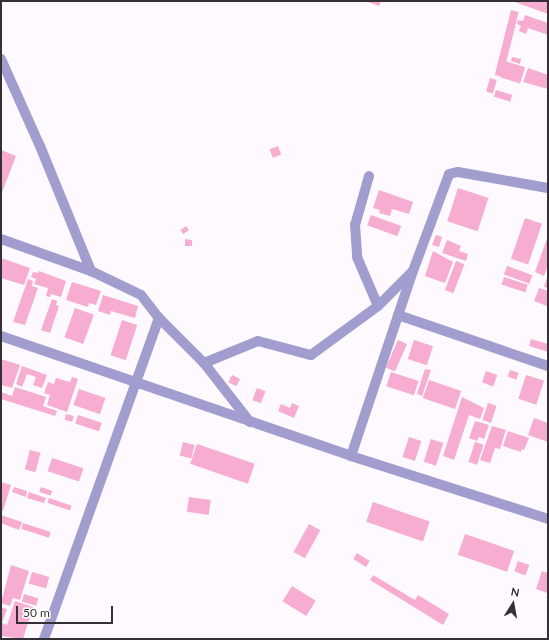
<!DOCTYPE html>
<style>
body{margin:0}
#map{position:relative;width:549px;height:640px;overflow:hidden;background:#fdf9ff;font-family:Lato,sans-serif}
div>[style]{position:absolute}
.building>*{inset:0;background:#f6add1;transform-origin:0 0}
.minor>*{height:10px;margin:-5px;padding:0 5px;transform-origin:5px;border-radius:5px;background:#a19dce}
span{translate:-50% -50%;white-space:nowrap;text-align:center;line-height:1.15;-webkit-text-stroke:3.5px #fff;paint-order:stroke}
.frame{position:absolute;inset:0;border:2px solid #343035;pointer-events:none}
.north{position:absolute;left:493px;top:584px;width:40px;height:40px;-webkit-text-stroke:3px #fff;paint-order:stroke;rotate:11deg;font-size:11px;font-weight:700;line-height:16px;text-align:center;color:#343035}
.north::after{content:'';display:block;margin:auto;width:14px;height:18px;background:#343035;clip-path:polygon(50% 0,100% 100%,50% 72%,0 100%)}
.scale{position:absolute;left:16px;top:606px;width:97px;height:18px;box-sizing:border-box;border:2px solid #343035;border-top:0;padding-left:5px;font-size:12px;line-height:14px;white-space:nowrap;color:#343035;-webkit-text-stroke:3px #fff;paint-order:stroke}
</style>
<div id="map">
<div class="building">
<div style="clip-path:polygon(366px 1px,381px 1px,379px 6px)"></div>
<div style="clip-path:polygon(512px 1px,548px 1px,548px 14px)"></div>
<div style="left:511px;top:10px;width:8px;height:67px;rotate:14deg"></div>
<div style="clip-path:polygon(525px 15px,548px 23px,548px 35px,528px 28px,526px 34px,519px 31px,521px 26px,517px 24px,518px 20px,523px 21px)"></div>
<div style="clip-path:polygon(512px 57px,521px 59px,520px 64px,511px 61px)"></div>
<div style="left:505px;top:61px;width:21px;height:17px;rotate:17deg"></div>
<div style="clip-path:polygon(528px 68px,548px 75px,548px 89px,523px 82px)"></div>
<div style="left:490px;top:78px;width:7px;height:14px;rotate:16deg"></div>
<div style="left:496px;top:90px;width:17px;height:7px;rotate:17deg"></div>
<div style="left:278px;top:146px;width:9px;height:9px;rotate:69deg"></div>
<div style="clip-path:polygon(1px 150px,16px 156px,1px 195px)"></div>
<div style="left:458px;top:188px;width:32px;height:35px;rotate:18deg"></div>
<div style="clip-path:polygon(379px 190px,413px 202px,409px 214px,392px 209px,390px 216px,379px 213px,380px 210px,373px 208px)"></div>
<div style="left:371px;top:215px;width:32px;height:11px;rotate:20deg"></div>
<div style="left:525px;top:218px;width:18px;height:43px;rotate:19deg"></div>
<div style="left:186px;top:226px;width:5px;height:7px;rotate:53deg"></div>
<div style="clip-path:polygon(436px 235px,442px 237px,439px 247px,432px 245px)"></div>
<div style="clip-path:polygon(548px 236px,548px 265px,544px 276px,535px 272px)"></div>
<div style="clip-path:polygon(185px 239px,192px 240px,192px 246px,185px 246px)"></div>
<div style="clip-path:polygon(447px 240px,461px 246px,459px 251px,468px 254px,466px 261px,442px 253px)"></div>
<div style="clip-path:polygon(433px 251px,453px 262px,445px 283px,425px 276px)"></div>
<div style="clip-path:polygon(1px 258px,30px 268px,24px 285px,1px 278px)"></div>
<div style="left:456px;top:261px;width:9px;height:31px;rotate:21deg"></div>
<div style="left:507px;top:266px;width:27px;height:9px;rotate:20deg"></div>
<div style="clip-path:polygon(39px 271px,66px 281px,61px 297px,51px 294px,50px 297px,46px 296px,48px 288px,34px 284px,36px 279px,31px 277px,33px 272px,38px 273px)"></div>
<div style="clip-path:polygon(548px 275px,548px 288px,544px 287px)"></div>
<div style="left:504px;top:277px;width:25px;height:8px;rotate:18deg"></div>
<div style="clip-path:polygon(28px 279px,33px 281px,32px 286px,38px 288px,25px 325px,13px 322px)"></div>
<div style="clip-path:polygon(72px 282px,101px 291px,96px 305px,89px 303px,88px 307px,66px 300px)"></div>
<div style="clip-path:polygon(539px 288px,548px 291px,547px 306px,534px 301px)"></div>
<div style="clip-path:polygon(103px 295px,138px 306px,135px 318px,111px 311px,110px 315px,98px 311px)"></div>
<div style="clip-path:polygon(52px 299px,57px 301px,56px 305px,59px 306px,50px 333px,41px 330px)"></div>
<div style="left:75px;top:308px;width:20px;height:31px;rotate:20deg"></div>
<div style="left:122px;top:320px;width:16px;height:37px;rotate:18deg"></div>
<div style="clip-path:polygon(531px 339px,548px 344px,548px 352px,529px 346px)"></div>
<div style="left:398px;top:340px;width:10px;height:30px;rotate:24deg"></div>
<div style="left:414px;top:340px;width:20px;height:20px;rotate:18deg"></div>
<div style="clip-path:polygon(1px 359px,20px 365px,12px 388px,1px 385px)"></div>
<div style="clip-path:polygon(22px 366px,47px 375px,42px 388px,33px 385px,36px 377px,27px 374px,22px 387px,16px 384px)"></div>
<div style="clip-path:polygon(425px 369px,431px 370px,422px 396px,417px 394px)"></div>
<div style="left:510px;top:370px;width:9px;height:7px;rotate:18deg"></div>
<div style="left:486px;top:371px;width:12px;height:12px;rotate:20deg"></div>
<div style="left:391px;top:372px;width:29px;height:15px;rotate:18deg"></div>
<div style="left:232px;top:375px;width:9px;height:8px;rotate:27deg"></div>
<div style="left:526px;top:375px;width:19px;height:25px;rotate:18deg"></div>
<div style="clip-path:polygon(72px 377px,78px 379px,67px 412px,47px 405px,50px 395px,44px 393px,48px 382px,54px 384px,56px 378px,70px 382px)"></div>
<div style="left:429px;top:380px;width:34px;height:19px;rotate:19deg"></div>
<div style="clip-path:polygon(15px 387px,46px 397px,43px 406px,57px 411px,55px 416px,1px 399px,1px 392px,12px 396px)"></div>
<div style="left:257px;top:388px;width:9px;height:13px;rotate:21deg"></div>
<div style="left:79px;top:389px;width:28px;height:17px;rotate:19deg"></div>
<div style="clip-path:polygon(462px 397px,484px 408px,480px 419px,469px 415px,454px 460px,443px 456px)"></div>
<div style="clip-path:polygon(292px 403px,299px 406px,294px 418px,278px 411px,281px 404px,290px 408px)"></div>
<div style="left:488px;top:403px;width:9px;height:18px;rotate:18deg"></div>
<div style="left:66px;top:414px;width:8px;height:6px;rotate:14deg"></div>
<div style="left:78px;top:415px;width:25px;height:9px;rotate:18deg"></div>
<div style="clip-path:polygon(534px 418px,548px 423px,548px 442px,528px 435px)"></div>
<div style="clip-path:polygon(475px 421px,489px 425px,484px 439px,479px 437px,477px 441px,469px 438px)"></div>
<div style="clip-path:polygon(492px 426px,506px 430px,500px 449px,495px 448px,490px 463px,480px 460px)"></div>
<div style="clip-path:polygon(508px 431px,529px 438px,524px 450px,522px 449px,521px 452px,503px 446px)"></div>
<div style="left:409px;top:437px;width:13px;height:21px;rotate:18deg"></div>
<div style="left:431px;top:439px;width:13px;height:24px;rotate:18deg"></div>
<div style="left:183px;top:442px;width:12px;height:14px;rotate:14deg"></div>
<div style="left:475px;top:442px;width:9px;height:21px;rotate:18deg"></div>
<div style="left:197px;top:444px;width:61px;height:21px;rotate:19deg"></div>
<div style="left:30px;top:450px;width:11px;height:20px;rotate:15deg"></div>
<div style="left:52px;top:458px;width:33px;height:14px;rotate:18deg"></div>
<div style="clip-path:polygon(1px 482px,11px 485px,3px 511px,1px 510px)"></div>
<div style="clip-path:polygon(14px 487px,27px 491px,26px 497px,12px 492px)"></div>
<div style="left:41px;top:487px;width:12px;height:5px;rotate:20deg"></div>
<div style="clip-path:polygon(29px 492px,46px 498px,44px 503px,27px 498px)"></div>
<div style="left:189px;top:497px;width:22px;height:15px;rotate:8deg"></div>
<div style="left:49px;top:498px;width:24px;height:5px;rotate:19deg"></div>
<div style="left:373px;top:502px;width:60px;height:21px;rotate:19deg"></div>
<div style="clip-path:polygon(1px 515px,22px 522px,19px 530px,1px 523px)"></div>
<div style="left:23px;top:523px;width:29px;height:6px;rotate:18deg"></div>
<div style="left:309px;top:524px;width:13px;height:32px;rotate:29deg"></div>
<div style="left:465px;top:534px;width:52px;height:22px;rotate:19deg"></div>
<div style="left:357px;top:553px;width:15px;height:7px;rotate:32deg"></div>
<div style="left:518px;top:561px;width:12px;height:11px;rotate:20deg"></div>
<div style="clip-path:polygon(11px 565px,29px 571px,20px 600px,13px 598px,10px 606px,1px 603px)"></div>
<div style="clip-path:polygon(542px 571px,548px 573px,547px 593px,536px 589px)"></div>
<div style="left:32px;top:572px;width:18px;height:12px;rotate:16deg"></div>
<div style="clip-path:polygon(373px 575px,415px 600px,418px 595px,449px 614px,443px 625px,370px 580px)"></div>
<div style="left:292px;top:586px;width:28px;height:18px;rotate:32deg"></div>
<div style="left:24px;top:594px;width:15px;height:8px;rotate:16deg"></div>
<div style="clip-path:polygon(15px 601px,33px 607px,23px 639px,1px 636px,1px 607px,7px 609px,2px 623px,7px 625px)"></div>
</div>
<div class="minor">
<div style="left:1px;top:59px;width:95px;rotate:65.9deg"></div>
<div style="left:40px;top:146px;width:135px;rotate:67.8deg"></div>
<div style="left:91px;top:271px;width:55px;rotate:25.6deg"></div>
<div style="left:141px;top:295px;width:29px;rotate:52deg"></div>
<div style="left:159px;top:318px;width:64px;rotate:45deg"></div>
<div style="left:204px;top:363px;width:75px;rotate:52.1deg"></div>
<div style="left:369px;top:176px;width:51px;rotate:105.9deg"></div>
<div style="left:355px;top:225px;width:32px;rotate:86deg"></div>
<div style="left:357px;top:257px;width:53px;rotate:66.8deg"></div>
<div style="left:1px;top:239px;width:96px;rotate:19.6deg"></div>
<div style="left:398px;top:315px;width:158px;rotate:18.8deg"></div>
<div style="left:1px;top:336px;width:370px;rotate:18.9deg"></div>
<div style="left:351px;top:456px;width:207px;rotate:17.7deg"></div>
<div style="left:204px;top:363px;width:58px;rotate:-22.2deg"></div>
<div style="left:258px;top:341px;width:55px;rotate:14.8deg"></div>
<div style="left:311px;top:355px;width:83px;rotate:-36.2deg"></div>
<div style="left:378px;top:306px;width:48px;rotate:-45deg"></div>
<div style="left:351px;top:456px;width:195px;rotate:-71.5deg"></div>
<div style="left:413px;top:271px;width:103px;rotate:-69.6deg"></div>
<div style="left:449px;top:174px;width:9px;rotate:-13deg"></div>
<div style="left:458px;top:172px;width:91px;rotate:10.1deg"></div>
<div style="left:44px;top:639px;width:341px;rotate:-70.3deg"></div>
</div>
<div class="frame"></div>
<div class="north">N</div>
<div class="scale">50 m</div>
</div>
